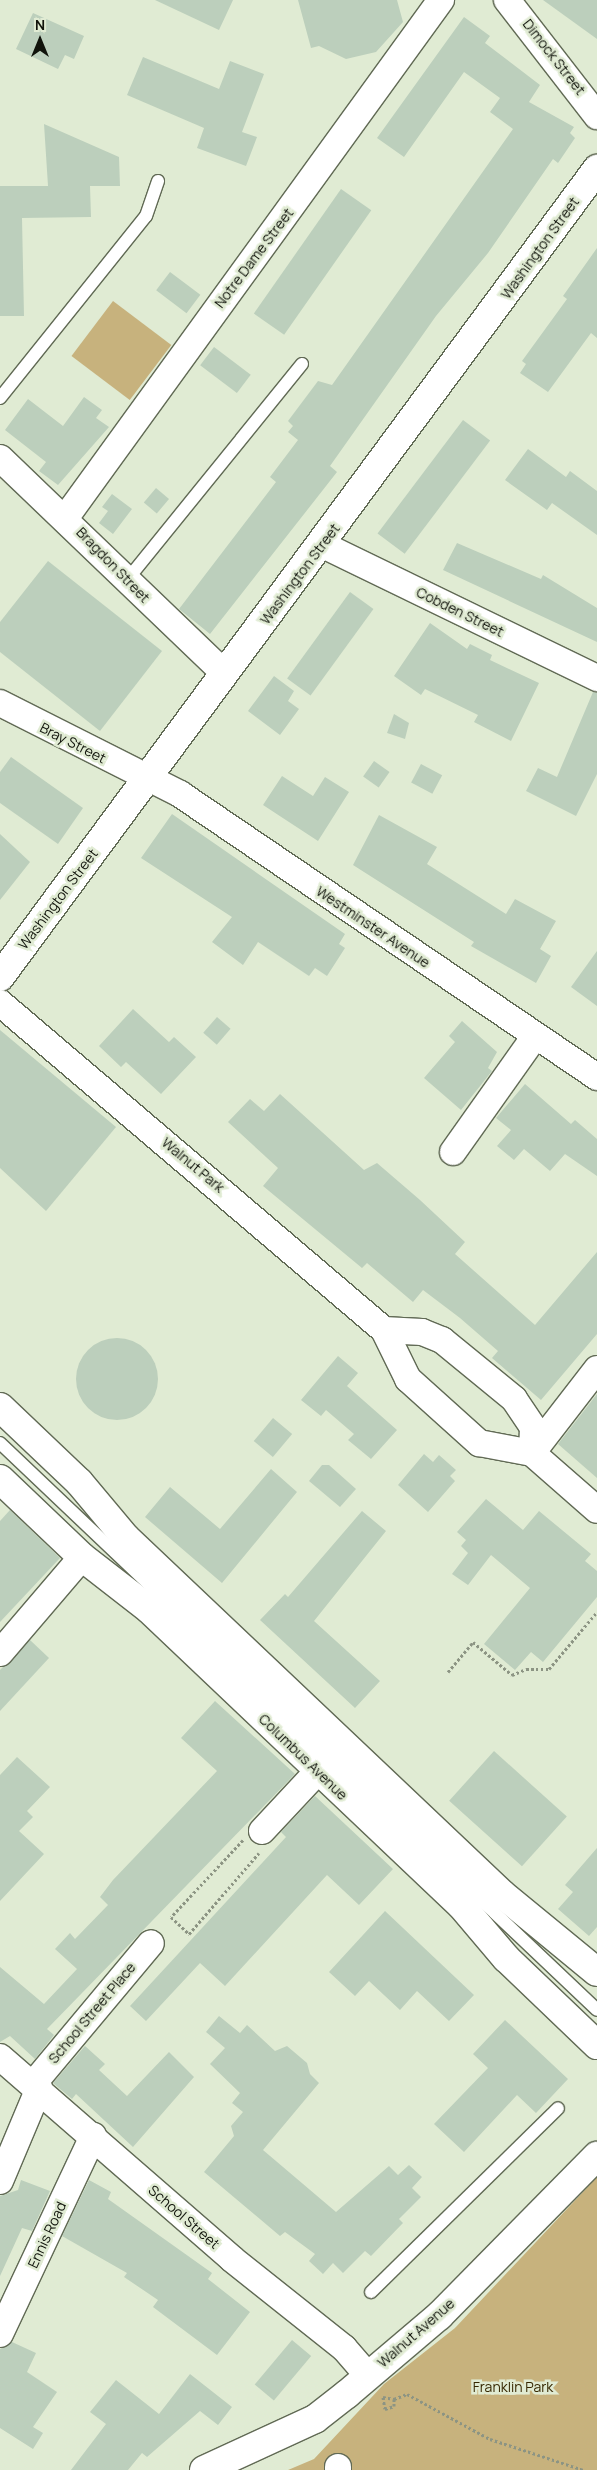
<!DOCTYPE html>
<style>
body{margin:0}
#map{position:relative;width:597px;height:2470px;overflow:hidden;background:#e0ebd3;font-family:Manrope,sans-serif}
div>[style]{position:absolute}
.green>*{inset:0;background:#c7b27d;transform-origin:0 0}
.building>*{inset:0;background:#bccfbc;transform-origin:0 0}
.round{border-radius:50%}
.path>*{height:3px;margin-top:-1.5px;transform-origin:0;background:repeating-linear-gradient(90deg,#8c9483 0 2.5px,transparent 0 5px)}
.roads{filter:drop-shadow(1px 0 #616a55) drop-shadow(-1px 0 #616a55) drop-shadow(0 1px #616a55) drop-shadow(0 -1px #616a55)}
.lane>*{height:12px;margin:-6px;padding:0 6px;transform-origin:6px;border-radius:6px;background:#fff}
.street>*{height:26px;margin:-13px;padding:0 13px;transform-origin:13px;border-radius:13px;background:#fff}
.secondary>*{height:28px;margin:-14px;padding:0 14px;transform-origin:14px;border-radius:14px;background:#fff}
.primary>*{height:28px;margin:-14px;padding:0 14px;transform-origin:14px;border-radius:14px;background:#fff}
span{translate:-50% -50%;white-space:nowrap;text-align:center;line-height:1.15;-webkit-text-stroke:5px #e0ebd3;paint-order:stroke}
.street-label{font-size:14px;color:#10130b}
.park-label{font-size:14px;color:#362700}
.north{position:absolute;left:15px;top:15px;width:50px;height:50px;-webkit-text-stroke:4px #e0ebd3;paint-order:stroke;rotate:0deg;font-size:14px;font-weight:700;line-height:20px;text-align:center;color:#10130b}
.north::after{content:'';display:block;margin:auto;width:18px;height:22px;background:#10130b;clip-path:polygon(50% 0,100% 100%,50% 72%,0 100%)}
</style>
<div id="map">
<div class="green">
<div style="left:113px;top:301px;width:73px;height:69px;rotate:37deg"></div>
<div style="clip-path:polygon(597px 2177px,597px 2470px,288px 2470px,314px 2459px,384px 2384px,455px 2328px)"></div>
</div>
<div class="building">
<div style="clip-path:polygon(155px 0,233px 0,219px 30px)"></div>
<div style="clip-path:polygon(298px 0,397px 0,403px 22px,376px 52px,346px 59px,319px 46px,311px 48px)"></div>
<div style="clip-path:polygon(543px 0,597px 0,597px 39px)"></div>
<div style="clip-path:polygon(33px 13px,84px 36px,74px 59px,65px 55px,58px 69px,16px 49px)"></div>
<div style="clip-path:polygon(464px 17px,490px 36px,485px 43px,540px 85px,529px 102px,574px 127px,570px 133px,575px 138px,558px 163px,553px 159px,488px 253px,436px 316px,330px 466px,337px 472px,210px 634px,179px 609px,276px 482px,270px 477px,298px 440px,288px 432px,293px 426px,288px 421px,318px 381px,332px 385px,513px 129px,490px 112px,500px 98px,464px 72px,404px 157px,377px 138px)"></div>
<div style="clip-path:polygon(143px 57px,219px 89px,230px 61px,264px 74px,242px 132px,257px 137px,246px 166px,197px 148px,204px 128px,127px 95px)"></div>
<div style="clip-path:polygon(44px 124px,119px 157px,120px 186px,90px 186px,91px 217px,22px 218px,24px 316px,0 316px,0 186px,48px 186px)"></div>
<div style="left:341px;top:189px;width:37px;height:152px;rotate:35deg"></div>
<div style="clip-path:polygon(597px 248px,597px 338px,591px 333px,548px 392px,520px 373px,526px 364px,522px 361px,567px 299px,563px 296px)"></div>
<div style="left:170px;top:272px;width:38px;height:23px;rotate:37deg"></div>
<div style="left:214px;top:347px;width:46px;height:23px;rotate:37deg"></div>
<div style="clip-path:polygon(84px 397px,102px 410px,96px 418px,109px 427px,58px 485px,39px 471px,46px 462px,5px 430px,28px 399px,63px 426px)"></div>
<div style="left:463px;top:420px;width:34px;height:142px;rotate:37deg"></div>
<div style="clip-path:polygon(528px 449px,566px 477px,570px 471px,597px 491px,597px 535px,552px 503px,547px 510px,505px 480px)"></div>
<div style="left:156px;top:488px;width:17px;height:19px;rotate:40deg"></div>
<div style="clip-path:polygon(112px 494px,132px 509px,113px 534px,99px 523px,108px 511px,102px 507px)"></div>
<div style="clip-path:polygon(457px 543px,541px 579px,543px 575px,597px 608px,597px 642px,443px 570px)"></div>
<div style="clip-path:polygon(48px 561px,162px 651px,100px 731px,0 652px,0 622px)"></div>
<div style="left:350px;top:592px;width:29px;height:107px;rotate:36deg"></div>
<div style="clip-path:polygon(430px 623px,467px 649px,470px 644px,492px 655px,490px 660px,539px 683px,511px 741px,474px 722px,478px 715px,425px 689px,421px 695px,394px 676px)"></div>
<div style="clip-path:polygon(274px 676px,294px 691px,288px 701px,299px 709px,280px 735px,248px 711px)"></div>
<div style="clip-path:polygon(593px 692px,597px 693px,597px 774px,576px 816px,526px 791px,538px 768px,557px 777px)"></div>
<div style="clip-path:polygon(394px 714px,409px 723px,405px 739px,387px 733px)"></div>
<div style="clip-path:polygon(11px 757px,83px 808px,58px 844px,0 803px,0 772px)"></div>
<div style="left:374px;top:761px;width:19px;height:19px;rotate:35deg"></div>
<div style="left:421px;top:764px;width:24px;height:21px;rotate:28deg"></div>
<div style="clip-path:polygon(282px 776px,313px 796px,325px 777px,349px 792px,318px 841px,263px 805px)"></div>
<div style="clip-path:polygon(172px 814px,345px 934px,339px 944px,345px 948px,327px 976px,315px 968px,309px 976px,258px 942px,243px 965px,212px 942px,232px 917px,141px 858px)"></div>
<div style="clip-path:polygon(379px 815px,437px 847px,427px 864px,506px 914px,515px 899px,556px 921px,540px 949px,551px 956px,536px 983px,471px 946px,474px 942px,353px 865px)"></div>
<div style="clip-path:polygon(0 834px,30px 862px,0 900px)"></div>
<div style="clip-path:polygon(597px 951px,597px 1006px,571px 987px)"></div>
<div style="clip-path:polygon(133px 1009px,169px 1042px,174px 1037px,196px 1057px,161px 1094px,126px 1062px,121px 1067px,99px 1046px)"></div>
<div style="left:217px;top:1017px;width:18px;height:21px;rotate:41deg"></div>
<div style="clip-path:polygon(462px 1021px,497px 1052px,488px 1068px,492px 1071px,461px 1110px,424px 1078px,455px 1042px,449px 1036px)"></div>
<div style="clip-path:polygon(0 1030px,116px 1127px,46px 1211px,0 1168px)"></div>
<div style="clip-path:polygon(525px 1084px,571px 1124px,575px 1120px,597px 1139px,597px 1176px,565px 1154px,550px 1171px,524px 1149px,514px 1160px,497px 1146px,511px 1130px,496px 1118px)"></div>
<div style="clip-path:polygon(280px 1094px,364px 1170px,377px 1163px,420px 1200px,465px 1242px,455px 1254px,535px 1325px,597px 1252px,597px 1334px,541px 1400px,492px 1358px,498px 1351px,460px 1318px,423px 1290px,413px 1302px,367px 1263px,362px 1268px,263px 1186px,278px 1168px,228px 1122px,250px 1099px,264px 1111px)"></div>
<div class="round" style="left:76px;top:1338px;width:82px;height:82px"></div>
<div style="clip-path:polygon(338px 1356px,358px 1373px,347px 1386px,397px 1430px,371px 1459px,348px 1440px,354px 1434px,326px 1410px,321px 1416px,301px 1400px)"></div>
<div style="clip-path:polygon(597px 1394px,597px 1478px,558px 1444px)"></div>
<div style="left:273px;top:1418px;width:25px;height:30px;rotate:40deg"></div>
<div style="clip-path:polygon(424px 1454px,433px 1462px,439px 1455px,456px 1470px,450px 1476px,455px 1481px,428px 1512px,398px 1485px)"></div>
<div style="clip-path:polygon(322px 1465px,329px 1465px,356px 1489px,340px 1507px,309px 1481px)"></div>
<div style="clip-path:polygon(271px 1469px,297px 1492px,222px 1583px,145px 1517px,170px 1487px,220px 1529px)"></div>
<div style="clip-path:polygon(486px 1499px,523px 1530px,539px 1511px,591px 1554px,585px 1561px,597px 1571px,597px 1597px,543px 1662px,531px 1652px,515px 1670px,484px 1644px,530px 1588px,491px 1555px,468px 1585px,452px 1574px,468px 1553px,461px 1546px,466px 1540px,457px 1532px)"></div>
<div style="clip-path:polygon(10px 1510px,60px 1558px,0 1622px,0 1521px)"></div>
<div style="clip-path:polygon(362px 1511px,386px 1531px,314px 1621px,380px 1681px,355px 1708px,260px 1620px,285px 1594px,288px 1597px)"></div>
<div style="clip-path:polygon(30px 1640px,49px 1658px,0 1711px,0 1670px)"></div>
<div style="clip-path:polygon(215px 1701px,295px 1774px,47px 2029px,54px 2035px,35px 2059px,10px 2036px,0 2042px,0 1967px,44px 2004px,77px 1969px,55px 1949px,70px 1933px,75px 1939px,108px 1905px,100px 1897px,113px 1880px,217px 1771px,181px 1738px)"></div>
<div style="left:494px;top:1751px;width:98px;height:67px;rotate:42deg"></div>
<div style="clip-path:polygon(17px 1757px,50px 1787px,27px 1811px,33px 1817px,19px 1831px,44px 1854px,0 1901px,0 1775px)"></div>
<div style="clip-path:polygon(315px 1796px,393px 1869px,359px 1905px,327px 1875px,225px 1986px,200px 1963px,146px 2021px,130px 2006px,286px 1837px,281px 1832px)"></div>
<div style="clip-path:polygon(597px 1848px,597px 1927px,589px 1936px,558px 1909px,573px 1892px,565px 1885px)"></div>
<div style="clip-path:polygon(385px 1911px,474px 1995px,449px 2021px,417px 1991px,400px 2010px,369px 1981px,355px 1996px,329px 1972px)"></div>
<div style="clip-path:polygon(219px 2016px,240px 2033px,247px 2025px,275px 2051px,287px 2046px,307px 2063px,310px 2074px,319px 2083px,263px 2150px,336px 2212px,389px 2166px,398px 2175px,409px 2165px,422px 2177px,412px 2188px,421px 2197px,399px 2219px,403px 2223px,371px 2256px,365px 2251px,343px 2273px,333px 2263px,323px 2274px,309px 2261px,315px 2254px,285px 2232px,280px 2236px,204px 2172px,234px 2136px,231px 2126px,243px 2112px,232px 2103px,240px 2093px,210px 2064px,225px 2048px,206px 2032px)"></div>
<div style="clip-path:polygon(505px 2020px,568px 2079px,536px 2113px,517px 2095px,464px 2152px,434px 2124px,488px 2068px,473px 2054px)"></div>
<div style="clip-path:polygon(85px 2046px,105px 2064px,99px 2070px,127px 2096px,169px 2052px,194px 2077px,133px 2147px,76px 2094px,72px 2099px,53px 2083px)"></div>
<div style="clip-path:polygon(21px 2180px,50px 2191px,32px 2231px,22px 2228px,0 2276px,0 2196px,18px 2190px)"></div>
<div style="clip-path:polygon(89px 2180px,111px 2192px,108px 2199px,212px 2273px,208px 2279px,250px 2312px,217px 2355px,153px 2307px,158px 2300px,124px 2277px,127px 2273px,62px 2236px)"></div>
<div style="left:292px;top:2340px;width:25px;height:58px;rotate:40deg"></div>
<div style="clip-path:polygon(12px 2342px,36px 2353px,27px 2372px,57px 2392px,33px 2427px,43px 2433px,33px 2449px,0 2428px,0 2349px)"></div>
<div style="clip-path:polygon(190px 2374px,232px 2407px,218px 2425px,200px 2411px,147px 2457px,142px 2453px,128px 2470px,71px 2470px,106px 2424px,90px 2412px,116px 2380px,159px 2414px)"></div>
</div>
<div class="path">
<div style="left:448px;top:1672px;width:39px;rotate:-50deg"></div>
<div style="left:473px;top:1642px;width:51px;rotate:40.2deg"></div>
<div style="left:512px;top:1675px;width:15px;rotate:-23deg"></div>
<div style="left:526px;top:1669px;width:23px"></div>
<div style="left:549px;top:1669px;width:75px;rotate:-49.9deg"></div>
<div style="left:243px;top:1840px;width:105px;rotate:133.1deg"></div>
<div style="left:171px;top:1917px;width:25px;rotate:43deg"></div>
<div style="left:189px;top:1934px;width:107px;rotate:-49.2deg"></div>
<div style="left:383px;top:2397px;width:12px;rotate:81deg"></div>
<div style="left:385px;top:2409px;width:9px;rotate:-18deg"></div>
<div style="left:394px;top:2406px;width:7px;rotate:-90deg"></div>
<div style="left:383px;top:2397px;width:11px;rotate:10deg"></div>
<div style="left:394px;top:2399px;width:14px;rotate:-21deg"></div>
<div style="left:407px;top:2394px;width:94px;rotate:28.5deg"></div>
<div style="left:490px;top:2439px;width:99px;rotate:18.3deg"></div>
</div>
<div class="roads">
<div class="lane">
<div style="left:0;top:398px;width:233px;rotate:-51.3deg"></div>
<div style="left:146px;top:216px;width:37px;rotate:-71deg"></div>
<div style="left:127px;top:580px;width:278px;rotate:-51deg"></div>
<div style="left:0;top:1443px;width:823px;rotate:43.52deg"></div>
<div style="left:371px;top:2292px;width:262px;rotate:-44.5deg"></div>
</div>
<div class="street">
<div style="left:507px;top:0;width:147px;rotate:52.2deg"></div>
<div style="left:0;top:458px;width:310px;rotate:43.8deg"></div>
<div style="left:66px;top:517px;width:639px;rotate:-54.05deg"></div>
<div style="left:323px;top:545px;width:305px;rotate:25.9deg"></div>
<div style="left:0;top:703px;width:202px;rotate:26.8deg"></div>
<div style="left:180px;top:794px;width:504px;rotate:34.16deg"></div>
<div style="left:0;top:1003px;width:504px;rotate:40.42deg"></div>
<div style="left:384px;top:1330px;width:55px;rotate:63.9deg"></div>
<div style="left:408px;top:1379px;width:96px;rotate:42deg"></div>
<div style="left:479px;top:1443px;width:54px;rotate:10.7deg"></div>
<div style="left:532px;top:1453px;width:86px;rotate:41.2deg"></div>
<div style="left:453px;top:1152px;width:142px;rotate:-54.7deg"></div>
<div style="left:384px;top:1330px;width:38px;rotate:3deg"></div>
<div style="left:422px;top:1332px;width:22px;rotate:22deg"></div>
<div style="left:442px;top:1340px;width:93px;rotate:39.3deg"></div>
<div style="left:514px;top:1399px;width:34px;rotate:56deg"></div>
<div style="left:533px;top:1427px;width:26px;rotate:92deg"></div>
<div style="left:532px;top:1453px;width:106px;rotate:-52.3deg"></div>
<div style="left:0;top:1653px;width:126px;rotate:-49.5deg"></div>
<div style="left:262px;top:1831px;width:82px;rotate:-47deg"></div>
<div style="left:0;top:2057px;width:308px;rotate:41deg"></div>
<div style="left:232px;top:2259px;width:143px;rotate:38.5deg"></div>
<div style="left:344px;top:2348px;width:37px;rotate:49deg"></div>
<div style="left:34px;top:2083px;width:182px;rotate:-50.1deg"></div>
<div style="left:0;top:2181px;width:101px;rotate:-67.2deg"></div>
<div style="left:0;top:2334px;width:219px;rotate:-64.8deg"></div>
<div style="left:338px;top:2470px;width:3px;rotate:-90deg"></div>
</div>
<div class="secondary">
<div style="left:204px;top:2470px;width:122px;rotate:-24.7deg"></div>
<div style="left:315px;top:2419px;width:41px;rotate:-38deg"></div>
<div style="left:347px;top:2394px;width:121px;rotate:-40.3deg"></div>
<div style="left:439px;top:2316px;width:225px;rotate:-45.4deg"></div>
</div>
<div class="primary">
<div style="left:0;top:977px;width:1005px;rotate:-53.54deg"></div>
<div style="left:0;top:1407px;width:109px;rotate:43.5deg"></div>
<div style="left:79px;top:1482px;width:73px;rotate:50deg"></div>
<div style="left:126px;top:1538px;width:518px;rotate:43.43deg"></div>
<div style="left:502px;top:1894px;width:123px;rotate:39.4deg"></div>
<div style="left:0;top:1479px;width:113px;rotate:43.6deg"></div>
<div style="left:82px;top:1557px;width:85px;rotate:37.8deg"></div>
<div style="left:149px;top:1609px;width:430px;rotate:43.5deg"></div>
<div style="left:461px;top:1905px;width:70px;rotate:49.7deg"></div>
<div style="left:506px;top:1958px;width:126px;rotate:43.7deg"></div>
</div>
</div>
<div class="street-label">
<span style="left:554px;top:57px;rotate:52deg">Dimock Street</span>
<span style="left:540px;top:248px;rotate:-54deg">Washington Street</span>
<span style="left:254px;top:258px;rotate:-53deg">Notre Dame Street</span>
<span style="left:113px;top:565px;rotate:46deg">Bragdon Street</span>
<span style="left:300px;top:574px;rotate:-53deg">Washington Street</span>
<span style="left:460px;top:612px;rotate:26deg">Cobden Street</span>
<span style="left:73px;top:743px;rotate:27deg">Bray Street</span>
<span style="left:58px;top:899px;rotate:-53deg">Washington Street</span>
<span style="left:373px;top:927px;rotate:34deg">Westminster Avenue</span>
<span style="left:193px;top:1165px;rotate:40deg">Walnut Park</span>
<span style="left:303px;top:1757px;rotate:44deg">Columbus Avenue</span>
<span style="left:92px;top:2013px;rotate:-50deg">School Street Place</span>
<span style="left:184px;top:2217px;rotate:41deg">School Street</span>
<span style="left:47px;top:2235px;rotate:-65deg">Ennis Road</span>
<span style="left:416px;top:2333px;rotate:-41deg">Walnut Avenue</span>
</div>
<div class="park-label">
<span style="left:513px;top:2387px">Franklin Park</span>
</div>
<div class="north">N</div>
</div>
